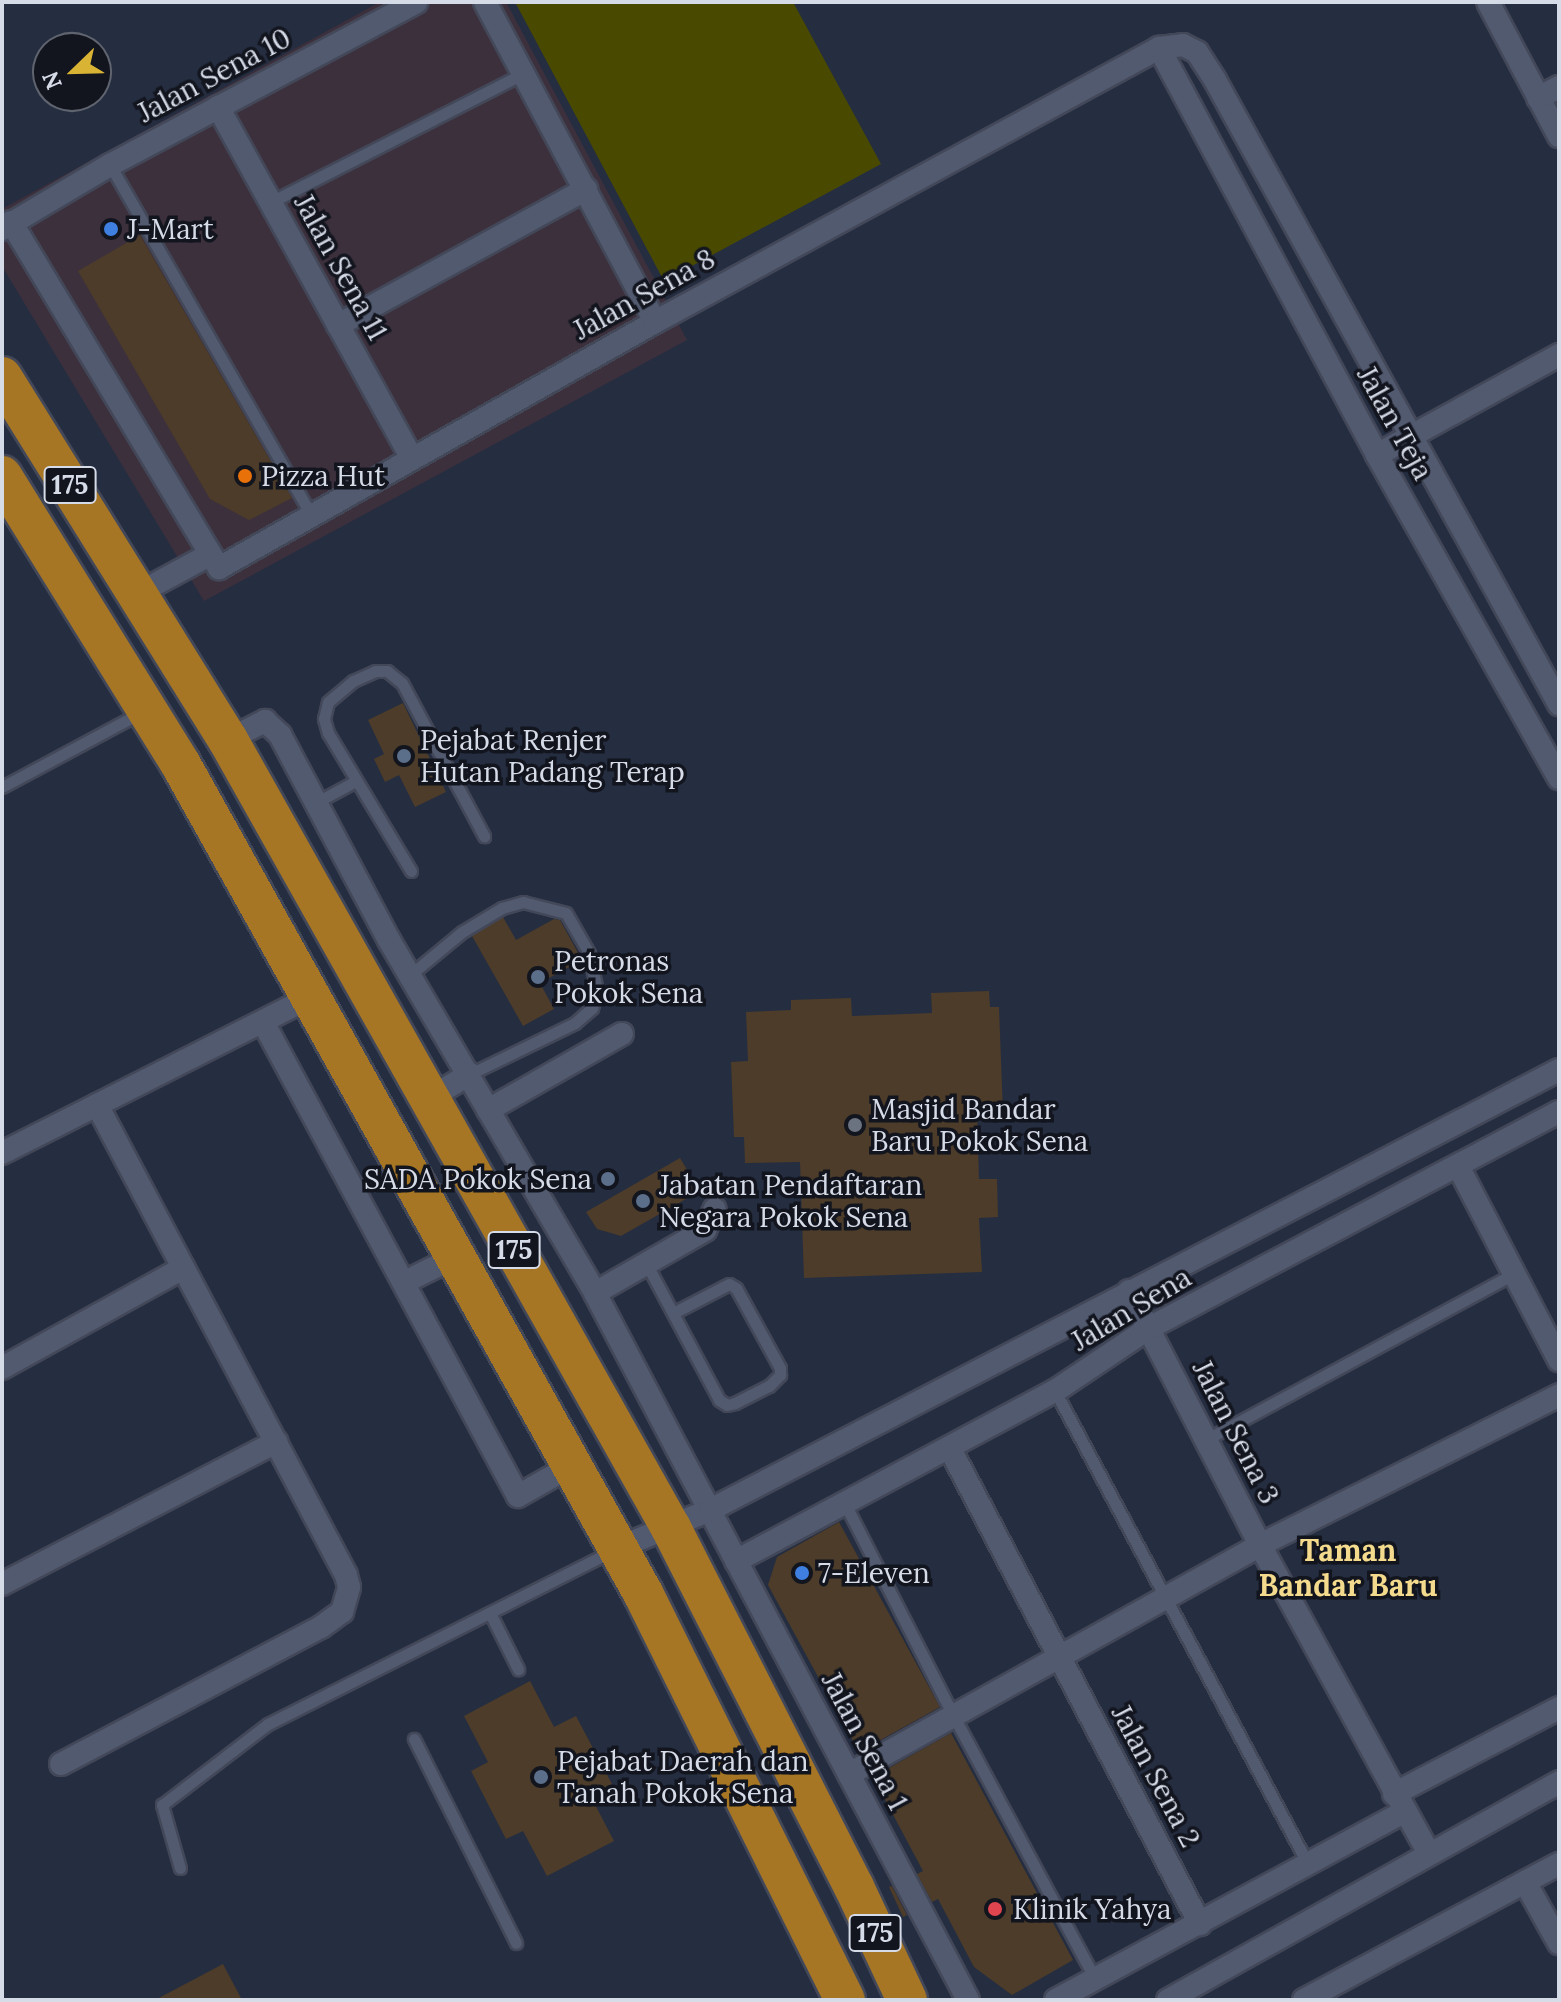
<!DOCTYPE html>
<style>
body{margin:0}
#map{position:relative;width:1561px;height:2002px;overflow:hidden;background:#252d41;font-family:Lora,serif}
div>[style]{position:absolute}
.commercial>*{inset:0;background:#3d303d}
.green>*{inset:0;background:#494a00}
.building>*{inset:0;background:#4c3c29}
.roads{filter:drop-shadow(2px 0 #434859) drop-shadow(-2px 0 #434859) drop-shadow(0 2px #434859) drop-shadow(0 -2px #434859)}
.lane>*{height:11px;margin:-5.5px;padding:0 5.5px;transform-origin:5.5px;border-radius:5.5px;background:#525a70}
.street>*{height:22px;margin:-11px;padding:0 11px;transform-origin:11px;border-radius:11px;background:#525a70}
.highway>*{height:40px;margin:-20px;padding:0 20px;transform-origin:20px;border-radius:20px;background:#a67625}
.dots>*{width:22px;height:22px;translate:-50% -50%;box-sizing:border-box;border:4px solid #12151e;border-radius:50%}
span{translate:-50% -50%;white-space:nowrap;text-align:center;line-height:1.15;-webkit-text-stroke:7px #12151e;paint-order:stroke}
.shield-label span{padding:2px 6px;background:#12151e;border:2px solid;border-radius:6px;-webkit-text-stroke-width:0}
.shield-label{font-size:26px;color:#d6dbe8;font-weight:700}
.street-label{font-size:28px;color:#d6dbe8}
.poi-label{font-size:28px;color:#d6dbe8}
.left{translate:0 -50%;text-align:left}
.right{translate:-100% -50%;text-align:right}
.neighbourhood-label{font-size:30px;color:#f3da8d;font-weight:700}
.frame{position:absolute;inset:0;border:4px solid #d6dbe8;pointer-events:none}
.north{position:absolute;left:32px;top:32px;width:80px;height:80px;box-sizing:border-box;background:#12151e;border:2px solid #60646f;border-radius:50%;rotate:247deg;font-size:22px;font-weight:700;line-height:32px;text-align:center;color:#d6dbe8}
.north::after{content:'';display:block;margin:auto;width:28px;height:36px;background:#d9b434;clip-path:polygon(50% 0,100% 100%,50% 72%,0 100%)}
</style>
<div id="map">
<div class="commercial">
<div style="clip-path:polygon(380px 2px,506px 2px,687px 340px,204px 601px,2px 266px,2px 209px)"></div>
</div>
<div class="green">
<div style="clip-path:polygon(515px 2px,793px 2px,881px 164px,664px 281px)"></div>
</div>
<div class="building">
<div style="clip-path:polygon(140px 235px,292px 498px,249px 520px,210px 499px,78px 271px)"></div>
<div style="clip-path:polygon(403px 703px,446px 792px,415px 807px,399px 775px,385px 782px,374px 759px,384px 754px,368px 720px)"></div>
<div style="clip-path:polygon(503px 917px,516px 940px,554px 919px,560px 920px,582px 960px,540px 983px,554px 1009px,523px 1026px,472px 936px)"></div>
<div style="clip-path:polygon(989px 991px,990px 1007px,999px 1007px,1003px 1113px,977px 1114px,979px 1179px,997px 1179px,998px 1217px,979px 1218px,982px 1272px,804px 1278px,800px 1162px,745px 1163px,744px 1137px,734px 1137px,731px 1062px,748px 1061px,746px 1012px,791px 1010px,791px 1000px,851px 998px,852px 1016px,932px 1013px,931px 993px)"></div>
<div style="clip-path:polygon(680px 1158px,700px 1191px,621px 1236px,597px 1229px,586px 1212px)"></div>
<div style="clip-path:polygon(839px 1522px,940px 1707px,859px 1752px,768px 1585px,777px 1557px)"></div>
<div style="clip-path:polygon(530px 1681px,554px 1727px,576px 1716px,612px 1784px,590px 1795px,614px 1841px,547px 1876px,523px 1831px,506px 1839px,471px 1771px,488px 1762px,464px 1716px)"></div>
<div style="clip-path:polygon(951px 1733px,1073px 1960px,1012px 1995px,974px 1967px,938px 1899px,932px 1902px,917px 1874px,923px 1871px,873px 1777px)"></div>
<div style="clip-path:polygon(892px 1886px,907px 1915px,903px 1917px,889px 1887px)"></div>
<div style="clip-path:polygon(223px 1964px,242px 2000px,155px 2000px)"></div>
</div>
<div class="roads">
<div class="lane">
<div style="left:110px;top:165px;width:405px;rotate:60.1deg"></div>
<div style="left:271px;top:202px;width:284px;rotate:-27deg"></div>
<div style="left:2px;top:787px;width:159px;rotate:-28.2deg"></div>
<div style="left:317px;top:802px;width:42px;rotate:-28.4deg"></div>
<div style="left:411px;top:871px;width:161px;rotate:-121deg"></div>
<div style="left:328px;top:733px;width:15px;rotate:-106deg"></div>
<div style="left:324px;top:719px;width:17px;rotate:-77deg"></div>
<div style="left:328px;top:702px;width:33px;rotate:-40deg"></div>
<div style="left:353px;top:681px;width:24px;rotate:-24deg"></div>
<div style="left:375px;top:671px;width:12px"></div>
<div style="left:387px;top:671px;width:19px;rotate:39deg"></div>
<div style="left:402px;top:683px;width:174px;rotate:61.8deg"></div>
<div style="left:410px;top:975px;width:67px;rotate:-39.6deg"></div>
<div style="left:462px;top:932px;width:47px;rotate:-31deg"></div>
<div style="left:502px;top:908px;width:22px;rotate:-16deg"></div>
<div style="left:523px;top:902px;width:44px;rotate:14.3deg"></div>
<div style="left:566px;top:913px;width:46px;rotate:60.1deg"></div>
<div style="left:589px;top:953px;width:40px;rotate:78deg"></div>
<div style="left:597px;top:992px;width:17px;rotate:107deg"></div>
<div style="left:592px;top:1008px;width:23px;rotate:139deg"></div>
<div style="left:575px;top:1023px;width:117px;rotate:154.1deg"></div>
<div style="left:646px;top:1263px;width:155px;rotate:61.9deg"></div>
<div style="left:719px;top:1400px;width:9px;rotate:32deg"></div>
<div style="left:727px;top:1405px;width:8px;rotate:-14deg"></div>
<div style="left:735px;top:1403px;width:38px;rotate:-27deg"></div>
<div style="left:769px;top:1386px;width:16px;rotate:-45deg"></div>
<div style="left:780px;top:1375px;width:7px;rotate:-90deg"></div>
<div style="left:780px;top:1368px;width:91px;rotate:-118.8deg"></div>
<div style="left:736px;top:1288px;width:8px;rotate:-150deg"></div>
<div style="left:729px;top:1284px;width:63px;rotate:152.6deg"></div>
<div style="left:1055px;top:1391px;width:536px;rotate:61.86deg"></div>
<div style="left:1207px;top:1439px;width:350px;rotate:-28.3deg"></div>
<div style="left:845px;top:1504px;width:237px;rotate:62.9deg"></div>
<div style="left:953px;top:1715px;width:300px;rotate:61.7deg"></div>
<div style="left:490px;top:1613px;width:63px;rotate:63.4deg"></div>
<div style="left:414px;top:1739px;width:228px;rotate:63.4deg"></div>
<div style="left:180px;top:1868px;width:66px;rotate:-105.9deg"></div>
<div style="left:162px;top:1805px;width:133px;rotate:-37.4deg"></div>
<div style="left:268px;top:1724px;width:385px;rotate:-26.7deg"></div>
</div>
<div class="street">
<div style="left:485px;top:2px;width:362px;rotate:62deg"></div>
<div style="left:1488px;top:2px;width:152px;rotate:62.1deg"></div>
<div style="left:1159px;top:48px;width:462px;rotate:61.8deg"></div>
<div style="left:1377px;top:455px;width:371px;rotate:60.6deg"></div>
<div style="left:1538px;top:98px;width:24px;rotate:-28deg"></div>
<div style="left:218px;top:107px;width:400px;rotate:61.1deg"></div>
<div style="left:11px;top:222px;width:404px;rotate:59deg"></div>
<div style="left:219px;top:568px;width:501px;rotate:-29.43deg"></div>
<div style="left:655px;top:322px;width:574px;rotate:-28.53deg"></div>
<div style="left:1159px;top:48px;width:24px;rotate:-7deg"></div>
<div style="left:1183px;top:45px;width:16px;rotate:27deg"></div>
<div style="left:1197px;top:52px;width:33px;rotate:57deg"></div>
<div style="left:1215px;top:80px;width:713px;rotate:61.13deg"></div>
<div style="left:2px;top:229px;width:126px;rotate:-30.7deg"></div>
<div style="left:110px;top:165px;width:347px;rotate:-28deg"></div>
<div style="left:338px;top:325px;width:283px;rotate:-28.7deg"></div>
<div style="left:1377px;top:455px;width:208px;rotate:-28.8deg"></div>
<div style="left:137px;top:594px;width:82px;rotate:-28.4deg"></div>
<div style="left:228px;top:740px;width:42px;rotate:-27.2deg"></div>
<div style="left:265px;top:721px;width:21px;rotate:43deg"></div>
<div style="left:280px;top:735px;width:232px;rotate:62deg"></div>
<div style="left:389px;top:940px;width:409px;rotate:59.7deg"></div>
<div style="left:595px;top:1293px;width:799px;rotate:62.18deg"></div>
<div style="left:263px;top:1022px;width:538px;rotate:61.72deg"></div>
<div style="left:518px;top:1496px;width:61px;rotate:-29.5deg"></div>
<div style="left:428px;top:1099px;width:49px;rotate:-30.8deg"></div>
<div style="left:488px;top:1110px;width:154px;rotate:-29.6deg"></div>
<div style="left:2px;top:1153px;width:344px;rotate:-26.8deg"></div>
<div style="left:1458px;top:1166px;width:219px;rotate:62.5deg"></div>
<div style="left:405px;top:1282px;width:56px;rotate:-26.6deg"></div>
<div style="left:1129px;top:1291px;width:286px;rotate:62.7deg"></div>
<div style="left:1260px;top:1545px;width:350px;rotate:61.3deg"></div>
<div style="left:595px;top:1293px;width:127px;rotate:-29.8deg"></div>
<div style="left:705px;top:1230px;width:23px;rotate:-65deg"></div>
<div style="left:2px;top:1368px;width:207px;rotate:-28.9deg"></div>
<div style="left:950px;top:1449px;width:537px;rotate:62.24deg"></div>
<div style="left:618px;top:1548px;width:100px;rotate:-22.4deg"></div>
<div style="left:710px;top:1510px;width:956px;rotate:-27.4deg"></div>
<div style="left:736px;top:1561px;width:361px;rotate:-28.1deg"></div>
<div style="left:1055px;top:1391px;width:113px;rotate:-33.8deg"></div>
<div style="left:1149px;top:1328px;width:463px;rotate:-27.8deg"></div>
<div style="left:2px;top:1584px;width:309px;rotate:-27.4deg"></div>
<div style="left:61px;top:1764px;width:294px;rotate:-27.8deg"></div>
<div style="left:321px;top:1627px;width:26px;rotate:-36deg"></div>
<div style="left:342px;top:1612px;width:26px;rotate:-74deg"></div>
<div style="left:349px;top:1587px;width:12px;rotate:-104deg"></div>
<div style="left:346px;top:1575px;width:532px;rotate:-117.91deg"></div>
<div style="left:849px;top:1774px;width:470px;rotate:-29.1deg"></div>
<div style="left:1260px;top:1545px;width:335px;rotate:-26.6deg"></div>
<div style="left:1394px;top:1794px;width:186px;rotate:-27.5deg"></div>
<div style="left:1525px;top:1882px;width:70px;rotate:60.9deg"></div>
<div style="left:1056px;top:2000px;width:396px;rotate:-28.4deg"></div>
<div style="left:1168px;top:2000px;width:448px;rotate:-29.1deg"></div>
<div style="left:1304px;top:2000px;width:289px;rotate:-28.1deg"></div>
</div>
<div class="highway">
<div style="left:2px;top:377px;width:428px;rotate:58.1deg"></div>
<div style="left:228px;top:740px;width:904px;rotate:60.66deg"></div>
<div style="left:671px;top:1528px;width:403px;rotate:63deg"></div>
<div style="left:854px;top:1887px;width:125px;rotate:64.9deg"></div>
<div style="left:2px;top:476px;width:338px;rotate:58.2deg"></div>
<div style="left:180px;top:763px;width:950px;rotate:60.85deg"></div>
<div style="left:643px;top:1593px;width:454px;rotate:63.6deg"></div>
</div>
</div>
<div class="dots">
<div style="left:111px;top:229px;background:#3f7fe0"></div>
<div style="left:245px;top:476px;background:#e8710a"></div>
<div style="left:404px;top:756px;background:#5c6f8a"></div>
<div style="left:538px;top:977px;background:#5c6f8a"></div>
<div style="left:855px;top:1125px;background:#6b7280"></div>
<div style="left:608px;top:1179px;background:#5c6f8a"></div>
<div style="left:643px;top:1201px;background:#5c6f8a"></div>
<div style="left:802px;top:1573px;background:#3f7fe0"></div>
<div style="left:541px;top:1777px;background:#5c6f8a"></div>
<div style="left:995px;top:1909px;background:#e0444e"></div>
</div>
<div class="shield-label">
<span style="left:70px;top:485px">175</span>
<span style="left:514px;top:1250px">175</span>
<span style="left:875px;top:1933px">175</span>
</div>
<div class="street-label">
<span style="left:214px;top:75px;rotate:-28deg">Jalan Sena 10</span>
<span style="left:341px;top:267px;rotate:61deg">Jalan Sena 11</span>
<span style="left:644px;top:294px;rotate:-29deg">Jalan Sena 8</span>
<span style="left:1395px;top:423px;rotate:61deg">Jalan Teja</span>
<span style="left:1131px;top:1309px;rotate:-31deg">Jalan Sena</span>
<span style="left:1236px;top:1432px;rotate:63deg">Jalan Sena 3</span>
<span style="left:865px;top:1741px;rotate:62deg">Jalan Sena 1</span>
<span style="left:1156px;top:1776px;rotate:62deg">Jalan Sena 2</span>
</div>
<div class="poi-label">
<span class="left" style="left:127px;top:229px">J-Mart</span>
<span class="left" style="left:261px;top:476px">Pizza Hut</span>
<span class="left" style="left:420px;top:756px">Pejabat Renjer<br>Hutan Padang Terap</span>
<span class="left" style="left:554px;top:977px">Petronas<br>Pokok Sena</span>
<span class="left" style="left:871px;top:1125px">Masjid Bandar<br>Baru Pokok Sena</span>
<span class="right" style="left:592px;top:1179px">SADA Pokok Sena</span>
<span class="left" style="left:659px;top:1201px">Jabatan Pendaftaran<br>Negara Pokok Sena</span>
<span class="left" style="left:818px;top:1573px">7-Eleven</span>
<span class="left" style="left:557px;top:1777px">Pejabat Daerah dan<br>Tanah Pokok Sena</span>
<span class="left" style="left:1013px;top:1909px">Klinik Yahya</span>
</div>
<div class="neighbourhood-label">
<span style="left:1348px;top:1567px">Taman<br>Bandar Baru</span>
</div>
<div class="frame"></div>
<div class="north">N</div>
</div>
